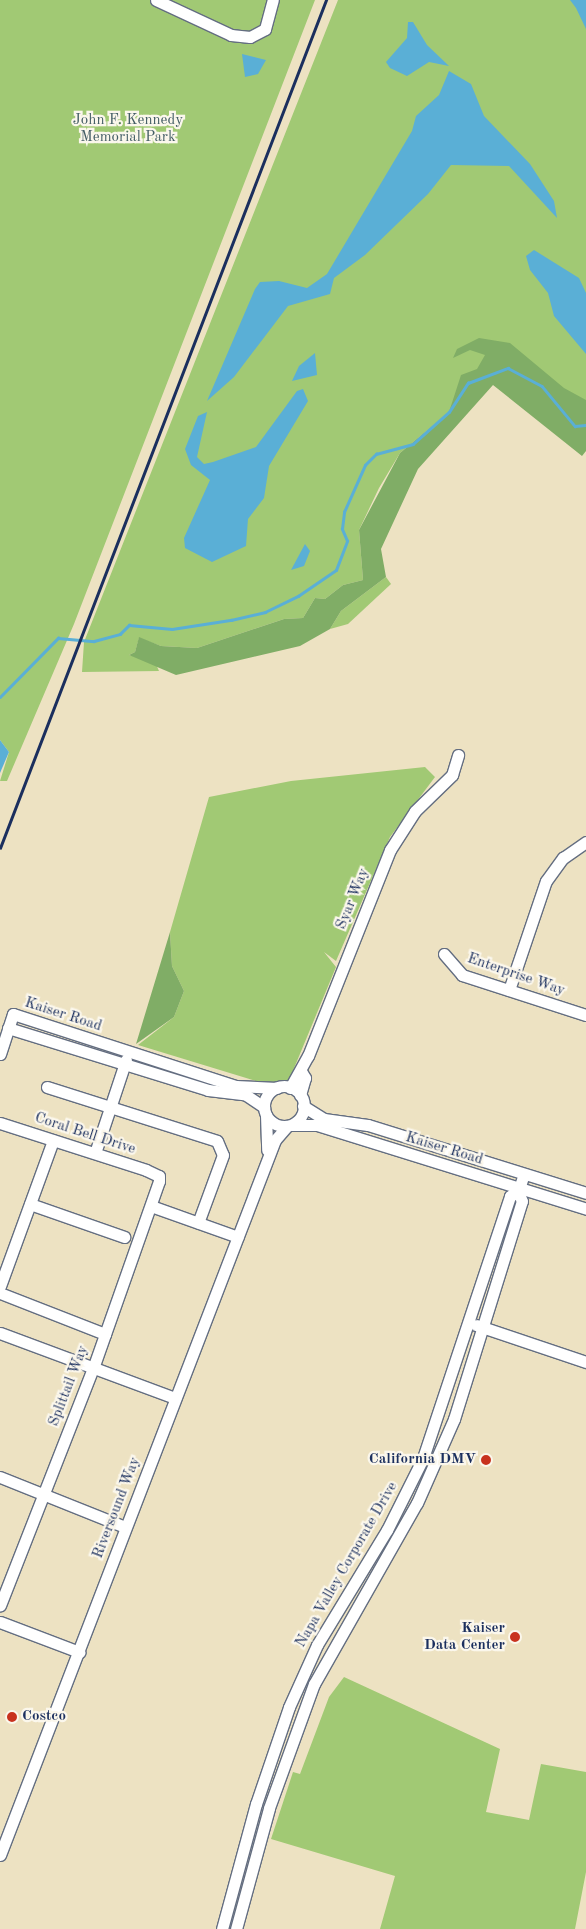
<!DOCTYPE html>
<style>
body{margin:0}
#map{position:relative;width:586px;height:1929px;overflow:hidden;background:#ede2c2;font-family:"Old Standard TT",serif}
div>[style]{position:absolute}
.green>*{inset:0;background:#a1c974}
.forest>*{inset:0;background:#80ad66}
.water>*{inset:0;background:#5aafd6}
.stream>*{height:2.5px;margin:-1.25px;padding:0 1.25px;transform-origin:1.25px;border-radius:1.25px;background:#5aafd6}
.roads{filter:drop-shadow(1px 0 #646e81) drop-shadow(-1px 0 #646e81) drop-shadow(0 1px #646e81) drop-shadow(0 -1px #646e81)}
.minor>*{height:11px;margin:-5.5px;padding:0 5.5px;transform-origin:5.5px;border-radius:5.5px;background:#fff}
.minor>.ring{margin:-5.5px;padding:0;box-sizing:content-box;background:none;border:11px solid #fff;border-radius:50%}
.rail>*{height:2.5px;margin:-1.25px;padding:0 1.25px;transform-origin:1.25px;border-radius:1.25px;background:#1b2f5e}
.dots>*{width:14px;height:14px;translate:-50% -50%;box-sizing:border-box;border:2px solid #fbf7ec;border-radius:50%}
span{translate:-50% -50%;white-space:nowrap;text-align:center;line-height:1.15;-webkit-text-stroke:4.5px #fbf7ec;paint-order:stroke}
.park-label{font-size:15px;color:#435d65}
.street-label{font-size:15px;color:#1b2f5e}
.poi-label{font-size:15px;color:#1b2f5e;font-weight:700}
.right{translate:-100% -50%;text-align:right}
.left{translate:0 -50%;text-align:left}
</style>
<div id="map">
<div class="green">
<div style="clip-path:polygon(0 0,315px 0,74px 624px,7px 781px,0 781px,9px 752px,0 740px)"></div>
<div style="clip-path:polygon(338px 0,586px 0,586px 425px,542px 386px,468px 383px,449px 412px,400px 453px,379px 488px,359px 530px,363px 580px,343px 585px,325px 599px,315px 598px,303px 618px,284px 619px,197px 648px,161px 646px,139px 638px,135px 652px,129px 655px,155px 662px,159px 671px,82px 672px,84px 642px)"></div>
<div style="clip-path:polygon(386px 577px,391px 584px,348px 624px,330px 629px,341px 611px)"></div>
<div style="clip-path:polygon(425px 767px,435px 777px,390px 837px,336px 961px,324px 952px,336px 967px,285px 1090px,138px 1045px,174px 1017px,184px 991px,172px 966px,170px 932px,209px 797px,291px 781px)"></div>
<div style="clip-path:polygon(344px 1677px,500px 1749px,486px 1812px,529px 1820px,541px 1764px,586px 1772px,586px 1872px,575px 1929px,380px 1929px,395px 1876px,271px 1839px,293px 1772px,300px 1774px,329px 1697px)"></div>
</div>
<div class="forest">
<div style="clip-path:polygon(479px 338px,510px 343px,564px 388px,586px 400px,586px 451px,582px 456px,493px 385px,418px 469px,381px 549px,386px 577px,341px 611px,330px 629px,300px 646px,176px 675px,129px 655px,135px 652px,139px 637px,161px 646px,197px 648px,284px 619px,303px 618px,315px 598px,325px 599px,343px 585px,363px 580px,359px 530px,400px 453px,449px 412px,461px 375px,477px 369px,485px 355px,470px 350px,453px 358px,457px 349px)"></div>
<div style="clip-path:polygon(170px 932px,172px 966px,184px 991px,174px 1017px,136px 1044px)"></div>
</div>
<div class="water">
<div style="clip-path:polygon(570px 0,586px 0,586px 29px,576px 8px)"></div>
<div style="clip-path:polygon(408px 22px,413px 22px,427px 45px,449px 66px,429px 62px,407px 76px,390px 68px,386px 62px,407px 38px)"></div>
<div style="clip-path:polygon(242px 54px,266px 60px,258px 74px,245px 77px)"></div>
<div style="clip-path:polygon(449px 71px,471px 84px,484px 116px,530px 164px,554px 201px,557px 218px,509px 166px,451px 165px,428px 194px,365px 255px,334px 278px,330px 294px,288px 306px,234px 377px,207px 401px,255px 289px,260px 282px,279px 281px,307px 288px,327px 274px,412px 131px,416px 116px,439px 95px)"></div>
<div style="clip-path:polygon(534px 250px,579px 278px,586px 293px,586px 354px,554px 316px,548px 293px,530px 270px,526px 256px)"></div>
<div style="clip-path:polygon(315px 353px,317px 375px,292px 381px,299px 366px)"></div>
<div style="clip-path:polygon(303px 389px,308px 401px,269px 466px,264px 498px,248px 519px,246px 546px,212px 562px,185px 548px,184px 538px,210px 480px,191px 465px,185px 449px,198px 416px,207px 412px,197px 457px,204px 464px,213px 462px,256px 447px,297px 391px)"></div>
<div style="clip-path:polygon(305px 544px,310px 551px,304px 566px,291px 570px)"></div>
<div style="clip-path:polygon(0 740px,9px 752px,0 773px)"></div>
</div>
<div class="stream">
<div style="left:0;top:697px;width:83px;rotate:-45.5deg"></div>
<div style="left:58px;top:638px;width:36px;rotate:5deg"></div>
<div style="left:94px;top:641px;width:27px;rotate:-15deg"></div>
<div style="left:120px;top:634px;width:13px;rotate:-45deg"></div>
<div style="left:129px;top:625px;width:43px;rotate:5.3deg"></div>
<div style="left:172px;top:629px;width:60px;rotate:-8.7deg"></div>
<div style="left:231px;top:620px;width:35px;rotate:-13deg"></div>
<div style="left:265px;top:612px;width:37px;rotate:-26deg"></div>
<div style="left:298px;top:596px;width:46px;rotate:-34.4deg"></div>
<div style="left:336px;top:570px;width:31px;rotate:-69deg"></div>
<div style="left:347px;top:541px;width:13px;rotate:-113deg"></div>
<div style="left:342px;top:529px;width:17px;rotate:-83deg"></div>
<div style="left:344px;top:512px;width:51px;rotate:-65.9deg"></div>
<div style="left:365px;top:465px;width:16px;rotate:-45deg"></div>
<div style="left:376px;top:454px;width:38px;rotate:-15deg"></div>
<div style="left:413px;top:444px;width:48px;rotate:-41.6deg"></div>
<div style="left:449px;top:412px;width:35px;rotate:-57deg"></div>
<div style="left:468px;top:383px;width:43px;rotate:-20.6deg"></div>
<div style="left:508px;top:368px;width:38px;rotate:28deg"></div>
<div style="left:542px;top:386px;width:52px;rotate:50.5deg"></div>
<div style="left:575px;top:426px;width:11px;rotate:-5deg"></div>
</div>
<div class="roads">
<div class="minor">
<div style="left:156px;top:0;width:83px;rotate:25deg"></div>
<div style="left:231px;top:35px;width:19px;rotate:6deg"></div>
<div style="left:250px;top:37px;width:17px;rotate:-28deg"></div>
<div style="left:265px;top:29px;width:30px;rotate:-75deg"></div>
<div style="left:444px;top:954px;width:28px;rotate:49deg"></div>
<div style="left:462px;top:975px;width:130px;rotate:17.9deg"></div>
<div style="left:509px;top:990px;width:115px;rotate:-71.3deg"></div>
<div style="left:546px;top:881px;width:29px;rotate:-54deg"></div>
<div style="left:563px;top:858px;width:28px;rotate:-35deg"></div>
<div style="left:8px;top:1028px;width:209px;rotate:17.2deg"></div>
<div style="left:208px;top:1090px;width:38px;rotate:7deg"></div>
<div style="left:246px;top:1095px;width:22px;rotate:34deg"></div>
<div style="left:0;top:1054px;width:42px;rotate:-72deg"></div>
<div style="left:13px;top:1014px;width:234px;rotate:17.9deg"></div>
<div style="left:236px;top:1086px;width:41px;rotate:2.8deg"></div>
<div class="ring" style="left:264px;top:1086px;width:29px;height:29px"></div>
<div style="left:47px;top:1087px;width:178px;rotate:17.6deg"></div>
<div style="left:217px;top:1141px;width:15px;rotate:67deg"></div>
<div style="left:223px;top:1155px;width:72px;rotate:110.2deg"></div>
<div style="left:290px;top:1088px;width:37px;rotate:-61deg"></div>
<div style="left:308px;top:1056px;width:222px;rotate:-68.3deg"></div>
<div style="left:390px;top:850px;width:46px;rotate:-57.3deg"></div>
<div style="left:415px;top:811px;width:52px;rotate:-44.2deg"></div>
<div style="left:452px;top:775px;width:21px;rotate:-73deg"></div>
<div style="left:300px;top:1095px;width:18px;rotate:-74deg"></div>
<div style="left:305px;top:1078px;width:8px;rotate:-120deg"></div>
<div style="left:303px;top:1106px;width:25px;rotate:32deg"></div>
<div style="left:324px;top:1119px;width:44px;rotate:7.8deg"></div>
<div style="left:368px;top:1125px;width:228px;rotate:17.3deg"></div>
<div style="left:266px;top:1115px;width:35px;rotate:88deg"></div>
<div style="left:0;top:1123px;width:153px;rotate:17.8deg"></div>
<div style="left:146px;top:1170px;width:14px;rotate:25deg"></div>
<div style="left:159px;top:1176px;width:5px;rotate:90deg"></div>
<div style="left:159px;top:1181px;width:198px;rotate:109.4deg"></div>
<div style="left:93px;top:1368px;width:255px;rotate:111.4deg"></div>
<div style="left:292px;top:1125px;width:25px"></div>
<div style="left:317px;top:1125px;width:282px;rotate:17.3deg"></div>
<div style="left:95px;top:1153px;width:98px;rotate:-71.6deg"></div>
<div style="left:30px;top:1204px;width:100px;rotate:19.3deg"></div>
<div style="left:151px;top:1206px;width:92px;rotate:19.6deg"></div>
<div style="left:0;top:1286px;width:155px;rotate:-70deg"></div>
<div style="left:0;top:1293px;width:113px;rotate:21.3deg"></div>
<div style="left:476px;top:1325px;width:116px;rotate:18.6deg"></div>
<div style="left:0;top:1333px;width:187px;rotate:20.4deg"></div>
<div style="left:0;top:1477px;width:135px;rotate:21.8deg"></div>
<div style="left:0;top:1622px;width:85px;rotate:20.8deg"></div>
<div style="left:0;top:1855px;width:766px;rotate:-68.96deg"></div>
<div style="left:275px;top:1140px;width:18px;rotate:-49deg"></div>
<div style="left:222px;top:1929px;width:130px;rotate:-74.8deg"></div>
<div style="left:256px;top:1804px;width:102px;rotate:-71.2deg"></div>
<div style="left:289px;top:1707px;width:68px;rotate:-65.7deg"></div>
<div style="left:317px;top:1645px;width:135px;rotate:-58.7deg"></div>
<div style="left:387px;top:1530px;width:80px;rotate:-63.4deg"></div>
<div style="left:423px;top:1458px;width:276px;rotate:-71.6deg"></div>
<div style="left:510px;top:1196px;width:9px;rotate:-27deg"></div>
<div style="left:518px;top:1192px;width:19px;rotate:-72deg"></div>
<div style="left:236px;top:1929px;width:125px;rotate:-74.7deg"></div>
<div style="left:269px;top:1808px;width:132px;rotate:-70.1deg"></div>
<div style="left:314px;top:1684px;width:208px;rotate:-60.4deg"></div>
<div style="left:417px;top:1503px;width:92px;rotate:-66.2deg"></div>
<div style="left:454px;top:1419px;width:228px;rotate:-72.7deg"></div>
<div style="left:522px;top:1201px;width:10px;rotate:-114deg"></div>
</div>
</div>
<div class="rail">
<div style="left:0;top:848px;width:909px;rotate:-68.97deg"></div>
</div>
<div class="dots">
<div style="left:486px;top:1460px;background:#c8321e"></div>
<div style="left:515px;top:1637px;background:#c8321e"></div>
<div style="left:12px;top:1717px;background:#c8321e"></div>
</div>
<div class="park-label">
<span style="left:128px;top:129px">John F. Kennedy<br>Memorial Park</span>
</div>
<div class="street-label">
<span style="left:353px;top:899px;rotate:-68deg">Syar Way</span>
<span style="left:516px;top:975px;rotate:19deg">Enterprise Way</span>
<span style="left:63px;top:1015px;rotate:18deg">Kaiser Road</span>
<span style="left:85px;top:1134px;rotate:18deg">Coral Bell Drive</span>
<span style="left:444px;top:1149px;rotate:17deg">Kaiser Road</span>
<span style="left:69px;top:1386px;rotate:-69deg">Splittail Way</span>
<span style="left:117px;top:1508px;rotate:-69deg">Riversound Way</span>
<span style="left:347px;top:1565px;rotate:-60deg">Napa Valley Corporate Drive</span>
</div>
<div class="poi-label">
<span class="right" style="left:476px;top:1460px">California DMV</span>
<span class="right" style="left:505px;top:1637px">Kaiser<br>Data Center</span>
<span class="left" style="left:22px;top:1717px">Costco</span>
</div>
</div>
